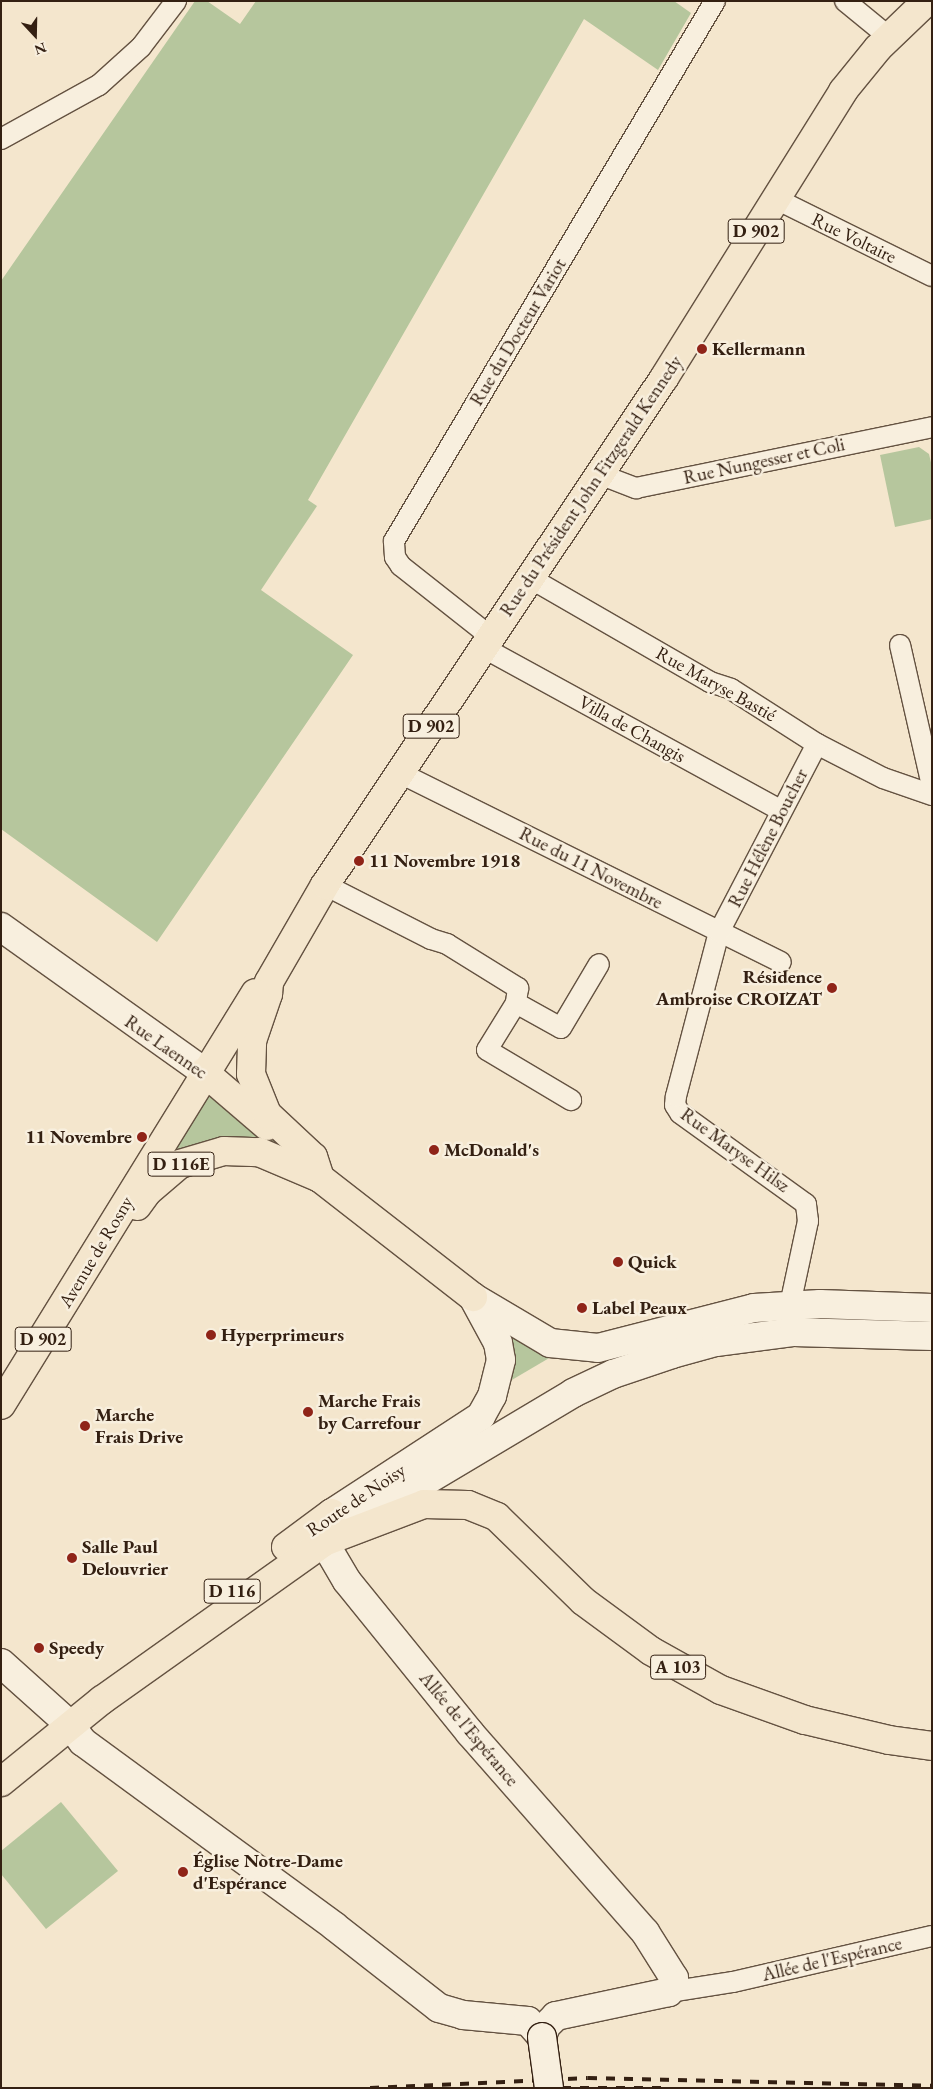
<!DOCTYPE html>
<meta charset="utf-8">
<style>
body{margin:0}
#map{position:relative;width:933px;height:2089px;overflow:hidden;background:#f4e6cd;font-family:"EB Garamond",serif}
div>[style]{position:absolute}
.green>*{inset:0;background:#b6c69d}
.roads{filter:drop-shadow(1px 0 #645241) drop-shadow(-1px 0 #645241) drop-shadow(0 1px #645241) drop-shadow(0 -1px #645241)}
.street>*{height:20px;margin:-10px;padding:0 10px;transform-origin:10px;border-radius:10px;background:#f8efde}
.secondary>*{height:28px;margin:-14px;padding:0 14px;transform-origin:14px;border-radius:14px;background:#f8efde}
.primary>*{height:28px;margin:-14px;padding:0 14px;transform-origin:14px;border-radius:14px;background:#f4e6cd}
.highway>*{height:28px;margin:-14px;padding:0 14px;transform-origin:14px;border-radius:14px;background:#f4e6cd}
.rail>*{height:4px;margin-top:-2px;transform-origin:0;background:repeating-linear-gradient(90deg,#342012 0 9px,transparent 0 18px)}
.bridges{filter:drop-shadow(1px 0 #342012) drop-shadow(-1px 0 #342012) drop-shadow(0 1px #342012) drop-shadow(0 -1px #342012)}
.secondary-bridge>*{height:28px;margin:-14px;padding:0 14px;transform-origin:14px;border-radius:14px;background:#f8efde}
.dots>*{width:14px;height:14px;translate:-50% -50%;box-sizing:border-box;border:2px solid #f8efde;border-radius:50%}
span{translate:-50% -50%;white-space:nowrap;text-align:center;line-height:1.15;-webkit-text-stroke:5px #f8efde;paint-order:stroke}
.shield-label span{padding:1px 4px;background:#f8efde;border:1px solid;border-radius:4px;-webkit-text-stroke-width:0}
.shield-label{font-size:18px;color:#342012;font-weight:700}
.street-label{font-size:19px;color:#342012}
.poi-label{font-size:19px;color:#342012;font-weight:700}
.left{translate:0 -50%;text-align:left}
.right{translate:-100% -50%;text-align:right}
.frame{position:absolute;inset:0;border:2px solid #342012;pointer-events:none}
.north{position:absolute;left:10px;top:10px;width:50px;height:50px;-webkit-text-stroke:4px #f8efde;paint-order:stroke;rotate:159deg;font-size:14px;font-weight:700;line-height:20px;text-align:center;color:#342012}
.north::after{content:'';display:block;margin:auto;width:18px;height:22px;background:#342012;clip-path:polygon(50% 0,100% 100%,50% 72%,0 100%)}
</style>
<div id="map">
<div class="green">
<div style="clip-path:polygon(195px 1px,207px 1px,240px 24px,256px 1px,674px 1px,691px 13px,658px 70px,584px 19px,308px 500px,317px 506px,261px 590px,353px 655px,157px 942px,1px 829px,1px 281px)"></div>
<div style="clip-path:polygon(919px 447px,929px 454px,932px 467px,932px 519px,895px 527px,880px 455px)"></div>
<div style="clip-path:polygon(208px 1082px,277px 1140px,278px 1143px,219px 1139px,159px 1156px)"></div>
<div style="clip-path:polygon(502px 1325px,556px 1354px,505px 1384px)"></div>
<div style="clip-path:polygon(61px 1802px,118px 1871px,46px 1929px,1px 1874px,1px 1851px)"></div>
</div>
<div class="roads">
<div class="street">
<div style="left:845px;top:1px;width:57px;rotate:39.3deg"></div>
<div style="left:1px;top:139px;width:112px;rotate:-28.9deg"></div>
<div style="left:99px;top:85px;width:57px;rotate:-42.1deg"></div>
<div style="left:141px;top:47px;width:58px;rotate:-52.7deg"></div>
<div style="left:776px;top:199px;width:174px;rotate:26.3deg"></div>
<div style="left:599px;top:474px;width:40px;rotate:21deg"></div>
<div style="left:636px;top:488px;width:302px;rotate:-11.6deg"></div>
<div style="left:530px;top:578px;width:208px;rotate:30deg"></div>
<div style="left:710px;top:682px;width:22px;rotate:18deg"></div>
<div style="left:731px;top:689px;width:102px;rotate:32.6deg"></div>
<div style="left:817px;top:744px;width:74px;rotate:27.3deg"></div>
<div style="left:883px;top:778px;width:52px;rotate:19.1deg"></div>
<div style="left:491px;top:637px;width:115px;rotate:-141.7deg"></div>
<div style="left:401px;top:566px;width:11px;rotate:-124deg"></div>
<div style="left:395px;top:557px;width:16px;rotate:-94deg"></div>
<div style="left:394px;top:541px;width:628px;rotate:-59.27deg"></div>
<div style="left:900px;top:645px;width:145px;rotate:77.2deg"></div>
<div style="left:484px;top:648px;width:337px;rotate:28.7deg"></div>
<div style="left:400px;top:773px;width:425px;rotate:26.4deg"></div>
<div style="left:325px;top:885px;width:119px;rotate:27deg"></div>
<div style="left:431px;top:939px;width:17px;rotate:17deg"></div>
<div style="left:447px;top:944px;width:84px;rotate:31.8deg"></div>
<div style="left:518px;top:988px;width:15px;rotate:98deg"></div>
<div style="left:516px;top:1003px;width:55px;rotate:121.7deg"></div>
<div style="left:487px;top:1050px;width:98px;rotate:30.8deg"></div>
<div style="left:516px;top:1003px;width:51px;rotate:29.1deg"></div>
<div style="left:561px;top:1028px;width:74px;rotate:-59.3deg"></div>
<div style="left:790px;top:1305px;width:86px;rotate:-77.9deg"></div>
<div style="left:808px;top:1221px;width:17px;rotate:-97deg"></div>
<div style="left:806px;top:1204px;width:155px;rotate:-144.2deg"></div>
<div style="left:680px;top:1113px;width:9px;rotate:-122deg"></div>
<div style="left:675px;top:1105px;width:9px;rotate:-84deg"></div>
<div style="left:676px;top:1096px;width:170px;rotate:-75.3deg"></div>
<div style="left:719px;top:932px;width:212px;rotate:-62.5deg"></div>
<div style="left:669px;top:1992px;width:65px;rotate:-8.9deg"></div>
<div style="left:733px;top:1982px;width:204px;rotate:-13deg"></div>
</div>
<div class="secondary">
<div style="left:1px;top:927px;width:249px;rotate:35.5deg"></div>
<div style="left:473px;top:1297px;width:52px;rotate:61.5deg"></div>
<div style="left:498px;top:1343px;width:17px;rotate:80deg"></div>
<div style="left:501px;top:1360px;width:37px;rotate:104deg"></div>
<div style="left:492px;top:1396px;width:23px;rotate:119deg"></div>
<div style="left:481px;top:1416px;width:178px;rotate:146.9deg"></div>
<div style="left:332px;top:1513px;width:18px;rotate:117deg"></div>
<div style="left:324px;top:1529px;width:13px;rotate:90deg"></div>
<div style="left:324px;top:1542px;width:45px;rotate:59.5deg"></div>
<div style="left:347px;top:1581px;width:196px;rotate:51deg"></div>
<div style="left:470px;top:1733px;width:265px;rotate:48.7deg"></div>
<div style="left:645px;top:1932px;width:54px;rotate:57.8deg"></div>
<div style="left:674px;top:1978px;width:7px;rotate:90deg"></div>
<div style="left:674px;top:1985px;width:9px;rotate:126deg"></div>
<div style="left:669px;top:1992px;width:116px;rotate:168deg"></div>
<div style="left:556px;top:2016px;width:14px;rotate:135deg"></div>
<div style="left:546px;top:2026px;width:12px;rotate:110deg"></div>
<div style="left:476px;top:1299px;width:86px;rotate:30.7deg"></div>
<div style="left:550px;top:1343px;width:48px;rotate:5.9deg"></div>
<div style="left:598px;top:1348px;width:161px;rotate:-14.4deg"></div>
<div style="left:754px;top:1308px;width:66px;rotate:-3.5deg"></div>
<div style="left:820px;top:1304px;width:112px;rotate:2deg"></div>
<div style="left:357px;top:1522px;width:252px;rotate:-30.8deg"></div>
<div style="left:573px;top:1393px;width:44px;rotate:-25.4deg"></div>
<div style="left:613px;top:1374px;width:62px;rotate:-18.7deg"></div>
<div style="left:672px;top:1354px;width:46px;rotate:-15.3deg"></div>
<div style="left:716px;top:1342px;width:79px;rotate:-7.3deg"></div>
<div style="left:794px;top:1332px;width:138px;rotate:1.7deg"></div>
<div style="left:1px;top:1663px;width:93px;rotate:41.9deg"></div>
<div style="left:70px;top:1725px;width:21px;rotate:53deg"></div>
<div style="left:83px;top:1742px;width:311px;rotate:36.2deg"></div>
<div style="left:334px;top:1926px;width:133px;rotate:38deg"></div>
<div style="left:439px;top:2008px;width:25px;rotate:16deg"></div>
<div style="left:463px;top:2015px;width:65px;rotate:5.3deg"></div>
<div style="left:528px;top:2021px;width:21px;rotate:49deg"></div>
</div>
<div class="primary">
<div style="left:204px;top:1072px;width:83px;rotate:40.6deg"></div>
<div style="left:311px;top:1165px;width:16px;rotate:55deg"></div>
<div style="left:320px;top:1178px;width:194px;rotate:37.9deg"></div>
<div style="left:320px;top:1178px;width:22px;rotate:-108deg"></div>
<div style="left:313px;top:1157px;width:63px;rotate:-136.9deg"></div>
<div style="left:267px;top:1114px;width:43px;rotate:-111.8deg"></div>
<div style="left:251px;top:1074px;width:33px;rotate:-88deg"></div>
<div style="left:252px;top:1041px;width:50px;rotate:-71.2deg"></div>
<div style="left:268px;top:994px;width:12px;rotate:-85deg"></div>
<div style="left:269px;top:982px;width:112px;rotate:-60deg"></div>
<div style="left:325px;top:885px;width:610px;rotate:-56.23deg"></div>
<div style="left:664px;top:378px;width:338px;rotate:-58deg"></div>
<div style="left:843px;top:91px;width:55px;rotate:-50.9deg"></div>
<div style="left:878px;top:48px;width:68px;rotate:-43.8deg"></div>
<div style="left:137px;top:1206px;width:17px;rotate:-54deg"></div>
<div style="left:147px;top:1192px;width:43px;rotate:-40.3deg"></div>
<div style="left:180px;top:1164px;width:46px;rotate:-16.5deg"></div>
<div style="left:224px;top:1151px;width:35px;rotate:2deg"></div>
<div style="left:259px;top:1152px;width:66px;rotate:23.1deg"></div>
<div style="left:1px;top:1405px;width:484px;rotate:-58.3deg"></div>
<div style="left:286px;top:1547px;width:57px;rotate:-36.5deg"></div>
<div style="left:1px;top:1782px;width:130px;rotate:-39.1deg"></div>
<div style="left:102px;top:1700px;width:272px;rotate:-35.4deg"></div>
</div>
<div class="highway">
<div style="left:324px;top:1542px;width:107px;rotate:-20.8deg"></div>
<div style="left:424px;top:1504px;width:44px;rotate:1.3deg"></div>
<div style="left:468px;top:1505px;width:31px;rotate:22deg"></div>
<div style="left:497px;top:1517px;width:120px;rotate:44.3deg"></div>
<div style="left:583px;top:1601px;width:84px;rotate:36.3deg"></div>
<div style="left:651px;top:1651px;width:80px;rotate:29.1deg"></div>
<div style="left:721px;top:1690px;width:89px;rotate:19.7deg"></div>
<div style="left:805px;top:1720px;width:86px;rotate:13.4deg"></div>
<div style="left:889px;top:1740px;width:43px;rotate:7.9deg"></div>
</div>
</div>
<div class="rail">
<div style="left:370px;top:2088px;width:218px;rotate:-2.6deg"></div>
<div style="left:588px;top:2078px;width:344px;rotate:1.3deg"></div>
<div style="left:562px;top:2088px;width:103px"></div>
</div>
<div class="bridges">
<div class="secondary-bridge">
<div style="left:542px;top:2037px;width:51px;rotate:82.2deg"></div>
</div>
</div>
<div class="dots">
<div style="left:702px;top:349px;background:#8f2418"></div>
<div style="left:359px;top:861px;background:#8f2418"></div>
<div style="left:832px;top:988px;background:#8f2418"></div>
<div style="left:142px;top:1137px;background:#8f2418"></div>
<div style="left:434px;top:1150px;background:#8f2418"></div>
<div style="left:618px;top:1262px;background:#8f2418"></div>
<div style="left:582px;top:1308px;background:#8f2418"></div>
<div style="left:211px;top:1335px;background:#8f2418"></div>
<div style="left:308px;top:1412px;background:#8f2418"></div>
<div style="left:85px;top:1426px;background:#8f2418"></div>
<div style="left:72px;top:1558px;background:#8f2418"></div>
<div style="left:39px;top:1648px;background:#8f2418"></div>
<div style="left:183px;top:1872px;background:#8f2418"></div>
</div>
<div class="shield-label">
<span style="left:756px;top:231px">D 902</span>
<span style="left:431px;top:726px">D 902</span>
<span style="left:181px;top:1164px">D 116E</span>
<span style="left:43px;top:1339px">D 902</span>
<span style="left:232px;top:1591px">D 116</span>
<span style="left:678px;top:1667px">A 103</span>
</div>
<div class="street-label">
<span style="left:854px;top:238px;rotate:26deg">Rue Voltaire</span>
<span style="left:518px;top:332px;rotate:-59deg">Rue du Docteur Variot</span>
<span style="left:764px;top:461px;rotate:-12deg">Rue Nungesser et Coli</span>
<span style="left:591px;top:486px;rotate:-56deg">Rue du Président John Fitzgerald Kennedy</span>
<span style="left:716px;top:684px;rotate:29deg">Rue Maryse Bastié</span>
<span style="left:632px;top:729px;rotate:29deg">Villa de Changis</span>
<span style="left:768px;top:838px;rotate:-63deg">Rue Hélène Boucher</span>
<span style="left:591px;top:868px;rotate:27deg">Rue du 11 Novembre</span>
<span style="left:166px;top:1047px;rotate:35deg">Rue Laennec</span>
<span style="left:735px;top:1150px;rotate:36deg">Rue Maryse Hilsz</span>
<span style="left:96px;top:1252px;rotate:-59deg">Avenue de Rosny</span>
<span style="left:356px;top:1500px;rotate:-34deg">Route de Noisy</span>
<span style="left:469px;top:1729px;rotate:50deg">Allée de l'Espérance</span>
<span style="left:832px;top:1959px;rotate:-13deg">Allée de l'Espérance</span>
</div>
<div class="poi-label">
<span class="left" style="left:712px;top:349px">Kellermann</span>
<span class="left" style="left:369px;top:861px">11 Novembre 1918</span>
<span class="right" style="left:822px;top:988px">Résidence<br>Ambroise CROIZAT</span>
<span class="right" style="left:132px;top:1137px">11 Novembre</span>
<span class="left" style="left:444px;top:1150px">McDonald's</span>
<span class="left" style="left:628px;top:1262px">Quick</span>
<span class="left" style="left:592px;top:1308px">Label Peaux</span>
<span class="left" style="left:221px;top:1335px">Hyperprimeurs</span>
<span class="left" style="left:318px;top:1412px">Marche Frais<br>by Carrefour</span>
<span class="left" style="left:95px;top:1426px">Marche<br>Frais Drive</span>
<span class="left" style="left:82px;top:1558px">Salle Paul<br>Delouvrier</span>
<span class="left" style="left:49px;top:1648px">Speedy</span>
<span class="left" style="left:193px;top:1872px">Église Notre-Dame<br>d'Espérance</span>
</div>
<div class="frame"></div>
<div class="north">N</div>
</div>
